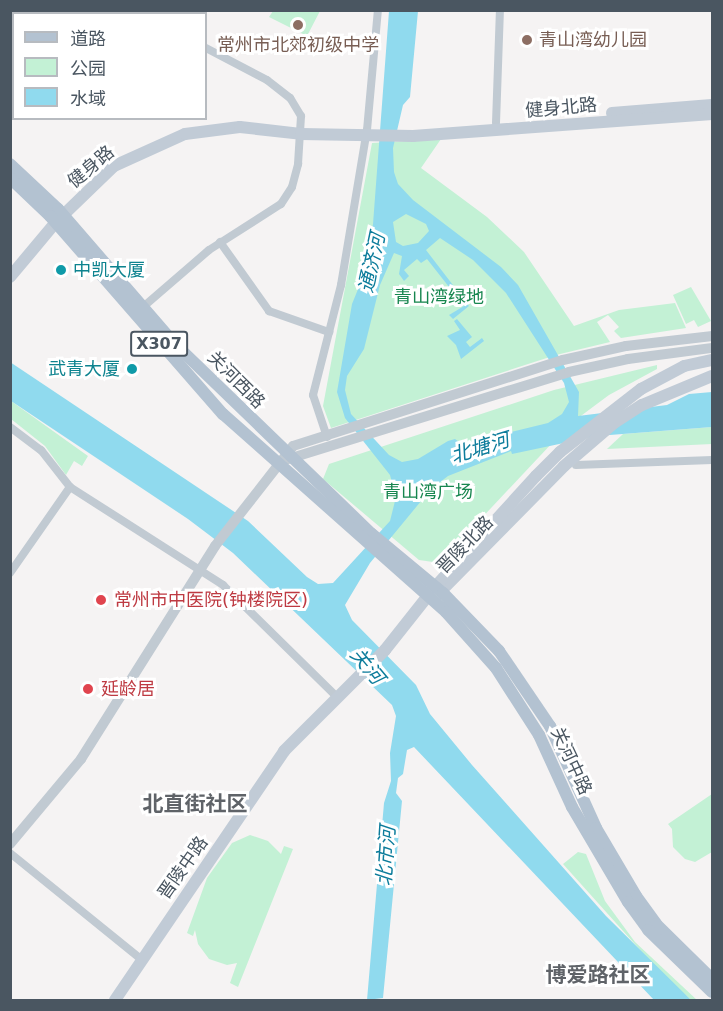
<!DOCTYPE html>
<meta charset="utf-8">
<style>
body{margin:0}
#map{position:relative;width:723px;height:1011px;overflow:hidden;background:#f5f3f3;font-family:"DejaVu Sans","Noto Sans SC",sans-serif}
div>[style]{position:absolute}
.green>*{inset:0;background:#c3f1d5}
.water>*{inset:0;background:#90daee}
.minor>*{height:8px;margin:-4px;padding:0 4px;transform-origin:4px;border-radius:4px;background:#c1cad2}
.tertiary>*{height:10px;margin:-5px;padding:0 5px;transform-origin:5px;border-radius:5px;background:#c1cad2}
.secondary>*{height:12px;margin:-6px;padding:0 6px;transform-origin:6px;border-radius:6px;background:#c1cbd6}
.primary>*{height:12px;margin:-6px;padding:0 6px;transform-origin:6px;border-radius:6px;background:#b3c2d1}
.dots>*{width:16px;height:16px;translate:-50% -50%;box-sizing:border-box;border:3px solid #fff;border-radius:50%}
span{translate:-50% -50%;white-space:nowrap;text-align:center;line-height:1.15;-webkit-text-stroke:6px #fff;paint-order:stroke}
.shield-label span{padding:2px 4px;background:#fff;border:2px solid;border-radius:4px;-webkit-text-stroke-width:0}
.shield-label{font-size:16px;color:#4a5661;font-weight:700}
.education-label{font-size:18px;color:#785e54}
.left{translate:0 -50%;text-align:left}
.street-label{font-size:18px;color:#4a5661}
.culture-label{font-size:18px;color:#0d838f}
.right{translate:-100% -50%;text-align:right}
.park-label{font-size:18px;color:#17864f}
.health-label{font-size:18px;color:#be3a42}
.water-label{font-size:20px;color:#0c7c9b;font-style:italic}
.quarter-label{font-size:21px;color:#5f6368;font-weight:700}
.frame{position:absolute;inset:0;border:12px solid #4a5661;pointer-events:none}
.legend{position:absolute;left:12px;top:12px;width:195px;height:108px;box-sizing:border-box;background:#fff;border:2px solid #b7bbc0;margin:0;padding:8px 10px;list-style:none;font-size:18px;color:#4a5661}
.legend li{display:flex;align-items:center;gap:12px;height:30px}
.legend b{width:30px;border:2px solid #b7bbc0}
</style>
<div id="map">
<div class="green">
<div style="clip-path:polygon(273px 11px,273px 10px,320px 11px,307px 36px,269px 17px)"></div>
<div style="clip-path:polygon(441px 139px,421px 168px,487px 217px,524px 252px,574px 326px,619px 310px,675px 303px,686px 328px,621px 338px,614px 331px,619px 327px,608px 315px,597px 322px,610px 342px,556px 355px,331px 428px,323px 406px,372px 143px)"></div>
<div style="clip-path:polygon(691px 287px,711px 321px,698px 327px,694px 320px,686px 324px,673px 295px)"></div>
<div style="clip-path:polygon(657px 365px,657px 369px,609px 395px,570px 424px,445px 557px,433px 562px,419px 560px,323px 479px,329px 464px,554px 390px)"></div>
<div style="clip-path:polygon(11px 401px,88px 456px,82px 466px,74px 461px,66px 475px,45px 446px,11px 419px)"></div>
<div style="clip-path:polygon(712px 427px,712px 444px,607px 449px,623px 434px)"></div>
<div style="clip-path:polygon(712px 794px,712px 852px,695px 862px,685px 859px,673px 847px,672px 829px,668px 824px)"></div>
<div style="clip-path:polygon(250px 835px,268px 841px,281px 854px,284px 846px,293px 849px,238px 987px,230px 983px,237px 963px,227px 965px,209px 959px,198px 944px,195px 930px,193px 936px,187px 933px,207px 878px,232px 843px)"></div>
<div style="clip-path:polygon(578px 852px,586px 854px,605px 901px,635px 942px,697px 1000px,691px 1000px,659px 971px,563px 864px)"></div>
</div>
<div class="water">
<div style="clip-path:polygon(evenodd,389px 11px,418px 11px,410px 97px,403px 105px,393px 148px,394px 172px,398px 184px,413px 200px,501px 267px,518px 285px,579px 392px,578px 416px,667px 405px,689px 394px,712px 392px,712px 427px,597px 436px,512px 454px,511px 451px,448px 476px,431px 489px,370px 563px,345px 605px,352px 620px,416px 685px,430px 714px,472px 765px,606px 916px,691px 1000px,654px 1000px,414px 747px,407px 750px,403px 774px,398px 778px,396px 793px,402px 801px,383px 998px,367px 1000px,384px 803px,391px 781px,390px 753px,396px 716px,392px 705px,233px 553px,188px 519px,11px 401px,10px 362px,248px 521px,307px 577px,318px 584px,333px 583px,390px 521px,396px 497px,390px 475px,345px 418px,337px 392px,352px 304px,365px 272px,373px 224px,389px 11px,406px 214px,426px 224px,429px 231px,418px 243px,403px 246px,396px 242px,393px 222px,406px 214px,389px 11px,440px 238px,473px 260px,506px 293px,564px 383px,569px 402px,562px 414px,548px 423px,462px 444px,455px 439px,448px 441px,418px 459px,402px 462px,389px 455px,351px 414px,345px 390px,347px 376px,364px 349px,380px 285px,394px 253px,402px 256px,399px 274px,404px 281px,409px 276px,404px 270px,417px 259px,421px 263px,427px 259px,464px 306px,449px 315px,453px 319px,469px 306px,426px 250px,440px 238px)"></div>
<div style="clip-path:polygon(457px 319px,472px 337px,466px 342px,470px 347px,482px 338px,484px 341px,461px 359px,456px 345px,447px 336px,460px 330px,454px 321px)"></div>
</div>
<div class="minor">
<div style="left:132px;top:10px;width:8px;rotate:30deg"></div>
<div style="left:496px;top:123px;width:113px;rotate:-88deg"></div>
<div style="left:220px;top:242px;width:85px;rotate:54.6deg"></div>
<div style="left:269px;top:311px;width:64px;rotate:19.3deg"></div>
<div style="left:143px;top:307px;width:87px;rotate:-40.8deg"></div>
<div style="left:209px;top:250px;width:85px;rotate:-32.6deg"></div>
<div style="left:281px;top:204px;width:20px;rotate:-57deg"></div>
<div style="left:292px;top:187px;width:24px;rotate:-75deg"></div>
<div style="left:298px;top:164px;width:48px;rotate:-86.4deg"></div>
<div style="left:301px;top:116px;width:21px;rotate:-121deg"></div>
<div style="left:290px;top:98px;width:29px;rotate:-142deg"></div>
<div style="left:267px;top:80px;width:69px;rotate:-152.3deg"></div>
<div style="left:10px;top:427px;width:39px;rotate:37deg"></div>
<div style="left:41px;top:450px;width:47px;rotate:51.9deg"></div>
<div style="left:70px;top:487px;width:182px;rotate:32.6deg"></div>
<div style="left:223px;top:585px;width:160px;rotate:44.5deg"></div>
<div style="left:327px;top:437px;width:44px;rotate:-108.4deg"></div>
<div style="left:313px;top:395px;width:114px;rotate:-75.7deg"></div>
<div style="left:341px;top:285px;width:157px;rotate:-80.5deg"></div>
<div style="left:367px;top:130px;width:121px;rotate:-84.8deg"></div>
<div style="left:576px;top:465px;width:136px;rotate:-2.1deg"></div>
<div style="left:10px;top:573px;width:105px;rotate:-55.1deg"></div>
<div style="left:10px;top:853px;width:169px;rotate:39deg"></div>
</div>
<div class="tertiary">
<div style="left:285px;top:460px;width:297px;rotate:-17.2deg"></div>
<div style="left:569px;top:372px;width:60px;rotate:-12.4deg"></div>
<div style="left:628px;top:359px;width:85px;rotate:-7.5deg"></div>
<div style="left:10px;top:844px;width:111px;rotate:-50.1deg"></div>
<div style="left:81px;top:759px;width:252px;rotate:-57.8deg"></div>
<div style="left:215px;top:546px;width:127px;rotate:-52deg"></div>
<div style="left:293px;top:446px;width:283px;rotate:-17.7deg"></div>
<div style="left:563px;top:360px;width:65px;rotate:-12.5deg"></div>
<div style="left:626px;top:346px;width:87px;rotate:-6.6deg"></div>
</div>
<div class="secondary">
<div style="left:612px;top:113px;width:100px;rotate:-4.6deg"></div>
<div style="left:10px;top:277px;width:72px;rotate:-50.1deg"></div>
<div style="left:56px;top:222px;width:81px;rotate:-44deg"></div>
<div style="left:114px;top:166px;width:78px;rotate:-24.3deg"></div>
<div style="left:185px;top:134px;width:55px;rotate:-7.3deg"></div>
<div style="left:240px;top:127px;width:61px;rotate:6.5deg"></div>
<div style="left:301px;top:134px;width:112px;rotate:1deg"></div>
<div style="left:413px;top:136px;width:300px;rotate:-4.2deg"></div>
<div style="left:436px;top:596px;width:182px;rotate:-45.4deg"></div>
<div style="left:564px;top:466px;width:66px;rotate:-40.7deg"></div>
<div style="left:614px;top:423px;width:33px;rotate:-33deg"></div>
<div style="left:642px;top:405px;width:76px;rotate:-22.5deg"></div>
<div style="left:115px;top:1000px;width:301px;rotate:-55.8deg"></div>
<div style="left:284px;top:751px;width:143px;rotate:-45deg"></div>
<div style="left:385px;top:650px;width:80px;rotate:-51.6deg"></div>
<div style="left:435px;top:587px;width:150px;rotate:-47.7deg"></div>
<div style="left:536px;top:476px;width:34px;rotate:-45deg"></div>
<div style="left:560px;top:452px;width:103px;rotate:-37.9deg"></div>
<div style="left:641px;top:389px;width:49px;rotate:-28.1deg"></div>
<div style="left:684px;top:366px;width:29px;rotate:-12deg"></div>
</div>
<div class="primary">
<div style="left:10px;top:164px;width:66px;rotate:43.2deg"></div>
<div style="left:58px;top:209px;width:180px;rotate:49.1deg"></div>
<div style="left:176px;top:345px;width:272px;rotate:44deg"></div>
<div style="left:372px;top:534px;width:92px;rotate:39.7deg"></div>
<div style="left:443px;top:593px;width:81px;rotate:46deg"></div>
<div style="left:499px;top:651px;width:91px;rotate:55.8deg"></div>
<div style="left:550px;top:726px;width:112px;rotate:65.7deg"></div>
<div style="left:596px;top:828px;width:79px;rotate:59.5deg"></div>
<div style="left:636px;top:896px;width:34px;rotate:54deg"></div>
<div style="left:656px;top:924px;width:78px;rotate:44.5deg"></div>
<div style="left:10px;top:178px;width:55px;rotate:43.5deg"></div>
<div style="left:50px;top:216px;width:263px;rotate:48.9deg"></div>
<div style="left:223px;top:414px;width:298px;rotate:41.6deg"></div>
<div style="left:446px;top:612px;width:75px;rotate:48.2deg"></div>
<div style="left:496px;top:668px;width:80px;rotate:57.3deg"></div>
<div style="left:539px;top:735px;width:79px;rotate:65.4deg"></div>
<div style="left:572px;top:807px;width:110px;rotate:59.5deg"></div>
<div style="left:628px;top:902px;width:34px;rotate:54deg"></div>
<div style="left:648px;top:930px;width:89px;rotate:44.1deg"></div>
</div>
<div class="dots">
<div style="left:298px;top:25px;background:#8d6e63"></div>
<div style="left:527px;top:40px;background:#8d6e63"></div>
<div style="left:61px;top:270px;background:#0f9aa8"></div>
<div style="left:132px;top:369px;background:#0f9aa8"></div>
<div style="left:101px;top:600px;background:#e0444e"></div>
<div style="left:88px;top:689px;background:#e0444e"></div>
</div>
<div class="shield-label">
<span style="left:159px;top:344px">X307</span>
</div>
<div class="education-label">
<span class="left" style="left:539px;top:40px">青山湾幼儿园</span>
<span style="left:298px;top:45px">常州市北郊初级中学</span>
</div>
<div class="street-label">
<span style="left:561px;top:108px;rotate:-5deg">健身北路</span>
<span style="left:91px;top:167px;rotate:-40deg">健身路</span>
<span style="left:236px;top:380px;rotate:45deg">关河西路</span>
<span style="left:465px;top:545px;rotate:-46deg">晋陵北路</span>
<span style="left:571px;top:761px;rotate:65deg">关河中路</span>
<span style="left:183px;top:868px;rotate:-55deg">晋陵中路</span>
</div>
<div class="culture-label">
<span class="left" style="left:73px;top:270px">中凯大厦</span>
<span class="right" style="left:120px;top:369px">武青大厦</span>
</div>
<div class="park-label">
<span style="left:439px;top:297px">青山湾绿地</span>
<span style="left:428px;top:492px">青山湾广场</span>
</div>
<div class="health-label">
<span class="left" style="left:114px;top:600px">常州市中医院(钟楼院区)</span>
<span class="left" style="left:101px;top:689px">延龄居</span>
</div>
<div class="water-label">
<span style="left:372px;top:263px;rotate:-78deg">通济河</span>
<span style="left:480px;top:448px;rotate:-17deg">北塘河</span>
<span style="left:367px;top:666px;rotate:50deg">关河</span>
<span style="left:386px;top:856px;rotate:-86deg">北市河</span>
</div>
<div class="quarter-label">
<span style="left:195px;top:804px">北直街社区</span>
<span style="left:598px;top:975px">博爱路社区</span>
</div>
<div class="frame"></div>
<ul class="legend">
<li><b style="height:8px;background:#b3c2d1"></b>道路</li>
<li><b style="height:16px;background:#c3f1d5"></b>公园</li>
<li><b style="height:16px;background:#90daee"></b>水域</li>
</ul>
</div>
